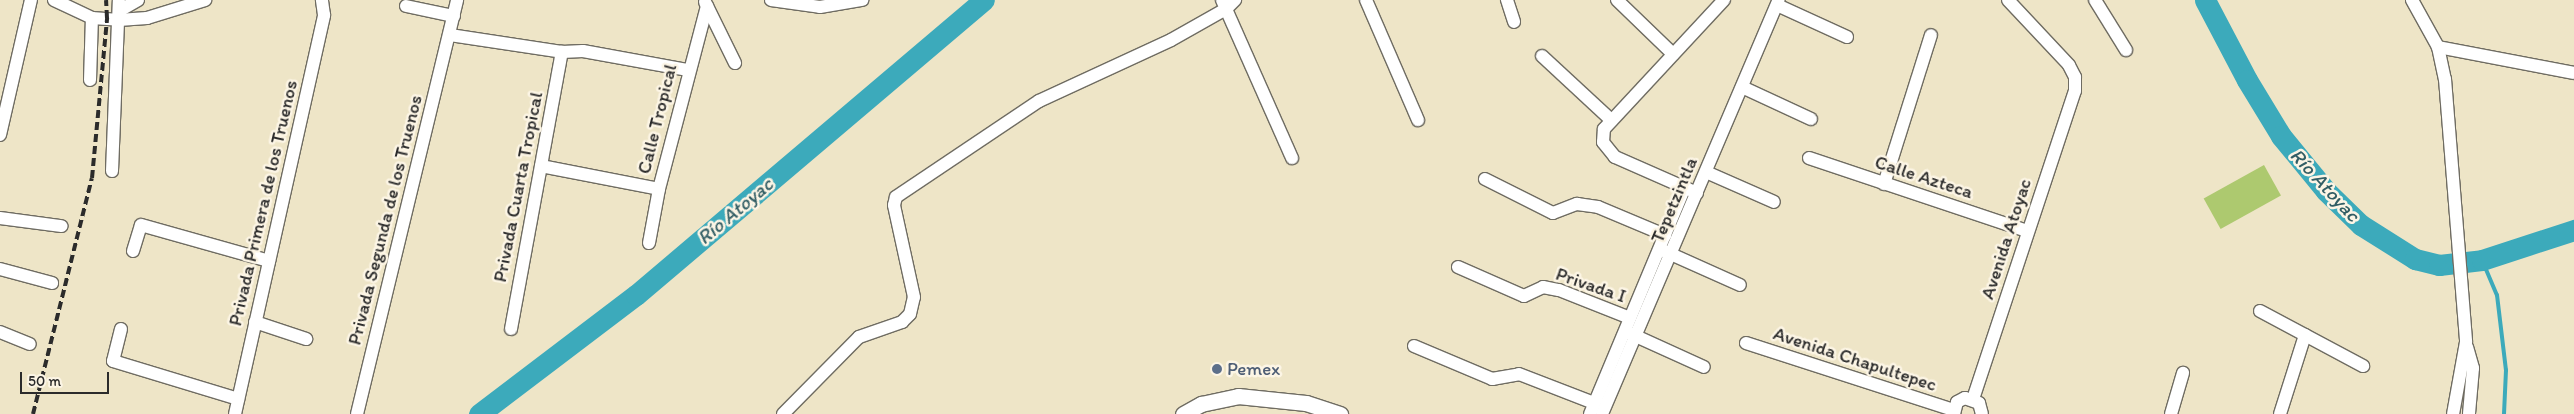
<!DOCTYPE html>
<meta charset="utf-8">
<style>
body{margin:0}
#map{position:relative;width:2574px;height:414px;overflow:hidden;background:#eee5c7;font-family:Itim,sans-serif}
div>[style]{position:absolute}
.green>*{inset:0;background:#adc96f;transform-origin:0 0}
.stream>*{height:4px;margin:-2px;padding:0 2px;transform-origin:2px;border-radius:2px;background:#3caabb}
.river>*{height:21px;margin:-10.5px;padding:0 10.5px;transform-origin:10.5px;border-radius:10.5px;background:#3caabb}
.roads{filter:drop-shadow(1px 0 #6f6c62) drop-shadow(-1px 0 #6f6c62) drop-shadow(0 1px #6f6c62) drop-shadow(0 -1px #6f6c62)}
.minor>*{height:12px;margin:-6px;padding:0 6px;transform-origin:6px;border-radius:6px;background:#fff}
.major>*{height:15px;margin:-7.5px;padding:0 7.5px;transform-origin:7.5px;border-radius:7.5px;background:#fff}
.rail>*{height:4px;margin-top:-2px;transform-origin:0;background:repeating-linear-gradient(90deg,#2b2b2b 0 8px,transparent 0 12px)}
.dots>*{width:14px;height:14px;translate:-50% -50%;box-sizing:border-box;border:2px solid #fcf5e5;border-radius:50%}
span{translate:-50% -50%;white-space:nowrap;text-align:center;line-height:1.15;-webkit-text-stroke:5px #fcf5e5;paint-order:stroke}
.street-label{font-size:19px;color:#2b2b2b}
.service-label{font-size:19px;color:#4e5e75}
.left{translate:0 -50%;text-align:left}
.water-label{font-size:20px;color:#325e65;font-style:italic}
.scale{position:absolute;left:20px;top:372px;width:89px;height:22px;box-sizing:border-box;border:2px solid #2b2b2b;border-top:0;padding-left:6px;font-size:15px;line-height:18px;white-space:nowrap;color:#2b2b2b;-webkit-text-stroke:4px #fcf5e5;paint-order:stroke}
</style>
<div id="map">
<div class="green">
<div style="left:2264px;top:165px;width:35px;height:69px;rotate:61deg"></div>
</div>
<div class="stream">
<div style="left:2482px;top:260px;width:38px;rotate:67deg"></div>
<div style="left:2497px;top:295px;width:76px;rotate:83.2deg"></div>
<div style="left:2506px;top:370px;width:44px;rotate:92.6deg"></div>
</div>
<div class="river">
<div style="left:2205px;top:0;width:90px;rotate:62.3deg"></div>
<div style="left:2247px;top:80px;width:66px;rotate:58.7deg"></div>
<div style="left:2281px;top:136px;width:71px;rotate:50.7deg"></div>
<div style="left:2326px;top:191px;width:49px;rotate:44.2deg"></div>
<div style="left:2361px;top:225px;width:64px;rotate:32.2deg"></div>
<div style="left:2415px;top:259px;width:25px;rotate:14deg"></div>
<div style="left:2439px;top:265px;width:43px;rotate:-6.6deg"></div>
<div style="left:2482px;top:260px;width:97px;rotate:-18.1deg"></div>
<div style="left:479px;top:414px;width:197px;rotate:-37.2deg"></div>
<div style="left:636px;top:295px;width:456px;rotate:-40.3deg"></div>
</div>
<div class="roads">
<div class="minor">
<div style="left:54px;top:0;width:42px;rotate:25.3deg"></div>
<div style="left:92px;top:18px;width:27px;rotate:4deg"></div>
<div style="left:119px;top:20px;width:28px;rotate:-4deg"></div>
<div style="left:147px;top:18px;width:61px;rotate:-17.2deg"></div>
<div style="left:771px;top:0;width:49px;rotate:8.1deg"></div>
<div style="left:820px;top:7px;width:43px;rotate:-9.5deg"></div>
<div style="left:1222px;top:0;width:173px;rotate:66.1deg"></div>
<div style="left:1366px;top:0;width:131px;rotate:66.6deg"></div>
<div style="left:1507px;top:0;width:23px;rotate:72deg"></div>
<div style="left:1617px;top:0;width:78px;rotate:44deg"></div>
<div style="left:2095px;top:0;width:59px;rotate:58.2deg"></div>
<div style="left:2412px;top:0;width:54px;rotate:61deg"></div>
<div style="left:2438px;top:47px;width:33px;rotate:78deg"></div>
<div style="left:2445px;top:79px;width:264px;rotate:85.4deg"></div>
<div style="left:2466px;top:342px;width:73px;rotate:100.2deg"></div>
<div style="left:705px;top:2px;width:68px;rotate:63.8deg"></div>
<div style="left:1777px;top:5px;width:77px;rotate:24.6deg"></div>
<div style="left:406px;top:6px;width:49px;rotate:11.8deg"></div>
<div style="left:119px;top:11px;width:22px;rotate:-30deg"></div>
<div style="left:450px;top:35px;width:113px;rotate:8.6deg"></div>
<div style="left:562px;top:52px;width:21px;rotate:-3deg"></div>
<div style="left:583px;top:51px;width:107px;rotate:10.3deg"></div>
<div style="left:2438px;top:47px;width:138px;rotate:10.8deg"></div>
<div style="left:1542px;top:56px;width:93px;rotate:42.8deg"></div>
<div style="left:90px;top:80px;width:62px;rotate:-88.2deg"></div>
<div style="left:1742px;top:87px;width:76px;rotate:24.9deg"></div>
<div style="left:0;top:135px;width:139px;rotate:-77.1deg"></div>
<div style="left:1809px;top:158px;width:230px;rotate:18.5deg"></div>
<div style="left:541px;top:166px;width:120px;rotate:11deg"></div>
<div style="left:112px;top:171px;width:171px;rotate:-87.7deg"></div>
<div style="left:1706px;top:172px;width:74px;rotate:23.8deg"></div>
<div style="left:1485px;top:179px;width:76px;rotate:26.6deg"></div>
<div style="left:1553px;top:213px;width:26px;rotate:-21deg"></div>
<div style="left:1577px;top:204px;width:21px;rotate:8deg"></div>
<div style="left:1598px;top:207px;width:73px;rotate:22.7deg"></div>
<div style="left:1884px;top:184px;width:156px;rotate:-72.5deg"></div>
<div style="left:1697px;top:193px;width:90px;rotate:-156.3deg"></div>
<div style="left:1615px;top:157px;width:19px;rotate:-129deg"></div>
<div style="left:1603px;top:142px;width:13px;rotate:-86deg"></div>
<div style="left:1604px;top:129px;width:176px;rotate:-47.1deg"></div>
<div style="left:0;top:218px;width:62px;rotate:7.5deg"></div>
<div style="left:649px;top:243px;width:55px;rotate:-79.5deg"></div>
<div style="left:659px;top:189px;width:189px;rotate:-75.3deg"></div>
<div style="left:133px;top:251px;width:27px;rotate:-73deg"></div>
<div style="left:141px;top:225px;width:133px;rotate:15.7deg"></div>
<div style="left:1664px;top:251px;width:83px;rotate:24.1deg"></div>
<div style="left:1458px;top:267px;width:72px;rotate:23.7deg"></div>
<div style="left:1524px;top:296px;width:21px;rotate:-25deg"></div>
<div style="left:1543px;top:287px;width:16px;rotate:11deg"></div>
<div style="left:1559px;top:290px;width:76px;rotate:21.5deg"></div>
<div style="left:0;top:269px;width:54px;rotate:15.1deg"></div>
<div style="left:2260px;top:311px;width:117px;rotate:28.1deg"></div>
<div style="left:255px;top:322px;width:54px;rotate:18.4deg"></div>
<div style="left:121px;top:329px;width:33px;rotate:104deg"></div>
<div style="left:113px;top:361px;width:131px;rotate:16.9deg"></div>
<div style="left:511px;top:329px;width:282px;rotate:-79.6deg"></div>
<div style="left:0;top:332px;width:32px;rotate:22deg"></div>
<div style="left:1629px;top:333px;width:82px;rotate:24.4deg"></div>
<div style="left:1746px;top:343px;width:218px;rotate:17.9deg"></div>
<div style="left:1414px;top:346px;width:85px;rotate:22.9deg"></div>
<div style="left:1492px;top:379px;width:27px;rotate:-10deg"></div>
<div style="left:1519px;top:374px;width:80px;rotate:21.1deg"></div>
<div style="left:2467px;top:347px;width:22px;rotate:74deg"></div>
<div style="left:2473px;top:368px;width:46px;rotate:95deg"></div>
<div style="left:1973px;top:399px;width:324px;rotate:-71.7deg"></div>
<div style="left:2075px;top:91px;width:14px;rotate:-90deg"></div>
<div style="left:2075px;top:77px;width:13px;rotate:-117deg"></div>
<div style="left:2069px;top:65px;width:89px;rotate:-133.2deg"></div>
<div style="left:235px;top:414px;width:409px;rotate:-77.4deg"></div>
<div style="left:324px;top:15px;width:15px;rotate:-98deg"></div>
<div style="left:357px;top:414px;width:426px;rotate:-76.4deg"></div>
<div style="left:783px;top:414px;width:108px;rotate:-45.4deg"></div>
<div style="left:859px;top:337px;width:46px;rotate:-19.2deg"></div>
<div style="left:902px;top:322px;width:11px;rotate:-45deg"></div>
<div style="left:910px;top:314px;width:17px;rotate:-77deg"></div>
<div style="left:914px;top:297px;width:94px;rotate:-102.3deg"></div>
<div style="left:894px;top:205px;width:8px;rotate:-76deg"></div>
<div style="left:896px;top:197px;width:172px;rotate:-33.9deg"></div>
<div style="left:1039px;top:101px;width:145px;rotate:-24.8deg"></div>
<div style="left:1171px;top:40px;width:63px;rotate:-29.4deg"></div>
<div style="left:1226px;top:9px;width:13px;rotate:-45deg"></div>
<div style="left:1590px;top:414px;width:246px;rotate:-67.3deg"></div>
<div style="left:1602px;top:414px;width:450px;rotate:-66.9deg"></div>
<div style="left:1954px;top:414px;width:12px;rotate:-76deg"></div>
<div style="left:1957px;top:402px;width:9px;rotate:-27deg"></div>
<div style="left:1965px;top:398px;width:15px;rotate:20deg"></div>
<div style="left:1979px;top:403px;width:11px;rotate:75deg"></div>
<div style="left:2171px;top:414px;width:43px;rotate:-73.7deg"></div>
<div style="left:2280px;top:414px;width:83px;rotate:-72.4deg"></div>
</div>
<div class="major">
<div style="left:1183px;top:414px;width:21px;rotate:-29deg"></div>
<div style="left:1201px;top:404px;width:38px;rotate:-12deg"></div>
<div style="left:1238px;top:396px;width:68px;rotate:5.9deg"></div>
<div style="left:1306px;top:403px;width:36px;rotate:18deg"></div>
</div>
</div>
<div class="rail">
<div style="left:33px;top:414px;width:243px;rotate:-76deg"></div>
<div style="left:92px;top:178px;width:161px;rotate:-84.6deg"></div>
<div style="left:107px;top:18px;width:18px;rotate:-93deg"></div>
</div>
<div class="dots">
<div style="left:1217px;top:369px;background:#5c6f8a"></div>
</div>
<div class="street-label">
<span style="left:657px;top:119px;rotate:-76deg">Calle Tropical</span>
<span style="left:1924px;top:177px;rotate:18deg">Calle Azteca</span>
<span style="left:518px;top:187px;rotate:-79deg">Privada Cuarta Tropical</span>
<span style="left:1674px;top:200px;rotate:-67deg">Tepetzintla</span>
<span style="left:263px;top:203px;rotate:-77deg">Privada Primera de los Truenos</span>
<span style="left:385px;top:220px;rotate:-76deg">Privada Segunda de los Truenos</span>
<span style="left:2006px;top:239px;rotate:-72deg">Avenida Atoyac</span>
<span style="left:1591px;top:285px;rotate:19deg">Privada I</span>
<span style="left:1855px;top:359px;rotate:18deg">Avenida Chapultepec</span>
</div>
<div class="service-label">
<span class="left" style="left:1227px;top:369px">Pemex</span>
</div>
<div class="water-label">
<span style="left:2325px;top:185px;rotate:47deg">Río Atoyac</span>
<span style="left:735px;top:211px;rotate:-40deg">Río Atoyac</span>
</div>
<div class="scale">50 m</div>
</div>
